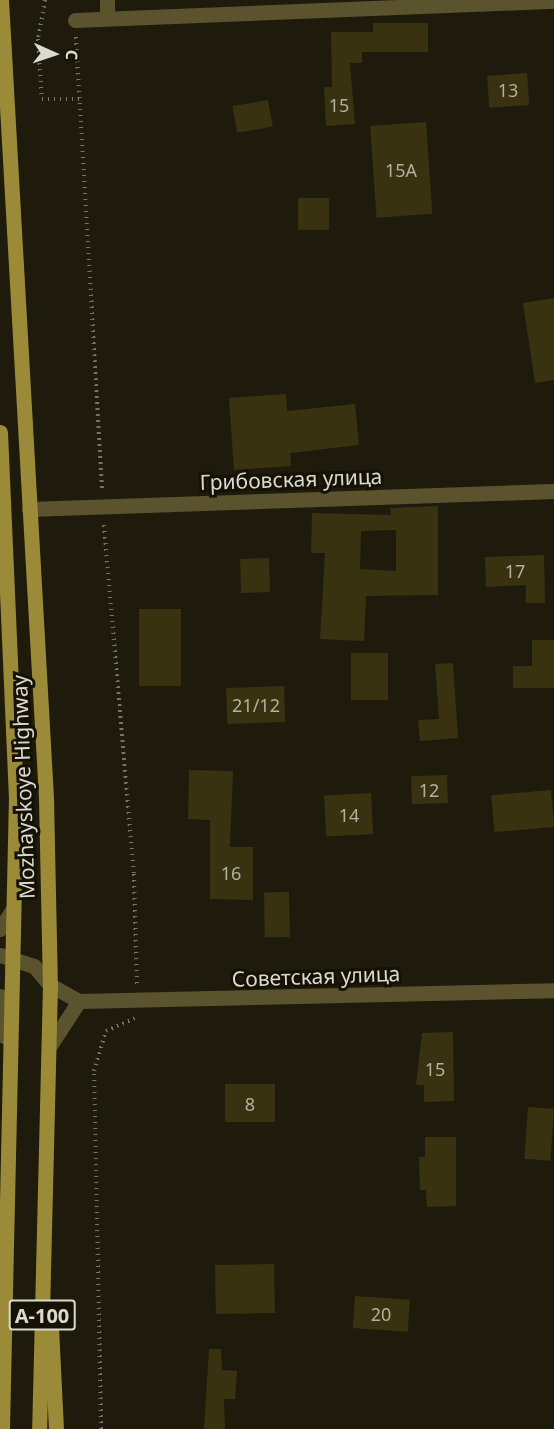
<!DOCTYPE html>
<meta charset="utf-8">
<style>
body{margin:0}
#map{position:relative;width:554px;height:1429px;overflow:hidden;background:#1e1b0d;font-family:"Noto Sans",sans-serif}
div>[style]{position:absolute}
.building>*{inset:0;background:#383211;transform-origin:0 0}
.path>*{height:4px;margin-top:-2px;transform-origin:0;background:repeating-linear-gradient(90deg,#767468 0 1.5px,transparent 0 6px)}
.minor>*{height:15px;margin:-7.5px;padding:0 7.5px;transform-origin:7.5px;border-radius:7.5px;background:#5b532e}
.major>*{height:15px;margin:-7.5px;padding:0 7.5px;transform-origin:7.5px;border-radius:7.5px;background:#9b8b38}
span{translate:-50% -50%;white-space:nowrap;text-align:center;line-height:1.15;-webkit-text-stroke:6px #151205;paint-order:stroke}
.number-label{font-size:18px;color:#b2b0a0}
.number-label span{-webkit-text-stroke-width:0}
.shield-label span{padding:2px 4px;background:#151205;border:2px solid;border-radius:4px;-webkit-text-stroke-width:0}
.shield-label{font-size:20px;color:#dbdad0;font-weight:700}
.street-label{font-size:21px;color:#dbdad0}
.north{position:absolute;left:24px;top:24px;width:60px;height:60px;-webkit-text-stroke:4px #151205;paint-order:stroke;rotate:93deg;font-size:16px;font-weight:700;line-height:24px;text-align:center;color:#dbdad0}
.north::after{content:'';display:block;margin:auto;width:21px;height:27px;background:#dbdad0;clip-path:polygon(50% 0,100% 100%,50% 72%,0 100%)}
</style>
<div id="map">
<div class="building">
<div style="clip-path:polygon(373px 23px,428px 23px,428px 52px,362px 52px,362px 63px,350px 63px,355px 124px,326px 126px,324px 87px,332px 87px,331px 32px,373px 32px)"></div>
<div style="left:527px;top:73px;width:32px;height:40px;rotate:86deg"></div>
<div style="left:268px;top:100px;width:27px;height:36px;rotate:80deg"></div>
<div style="left:426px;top:122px;width:92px;height:56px;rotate:86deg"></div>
<div style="left:298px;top:198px;width:31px;height:32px"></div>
<div style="clip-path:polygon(554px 298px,554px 380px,535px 383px,523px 303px)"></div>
<div style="clip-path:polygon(286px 394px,287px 411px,355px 404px,359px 445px,290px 453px,291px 466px,234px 470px,229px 398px)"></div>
<div style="clip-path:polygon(evenodd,438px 506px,438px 595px,366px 596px,364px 641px,320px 639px,325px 553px,311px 553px,312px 513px,391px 515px,390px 508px,438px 506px,396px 530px,396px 571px,360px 569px,361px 531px,396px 530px)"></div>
<div style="clip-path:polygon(544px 555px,545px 603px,526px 603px,526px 585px,486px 587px,485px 557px)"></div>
<div style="left:269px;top:558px;width:34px;height:29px;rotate:88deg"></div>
<div style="left:139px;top:609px;width:42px;height:77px"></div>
<div style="clip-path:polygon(532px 640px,554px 640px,554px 688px,513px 688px,513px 666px,532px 666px)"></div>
<div style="left:351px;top:653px;width:37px;height:47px"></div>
<div style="clip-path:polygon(453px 663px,458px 738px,420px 741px,418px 720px,439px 719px,435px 664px)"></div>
<div style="left:284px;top:686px;width:36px;height:58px;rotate:88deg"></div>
<div style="clip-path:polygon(189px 770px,233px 771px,230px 847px,253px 847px,253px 900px,210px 899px,210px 820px,188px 819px)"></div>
<div style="left:447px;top:775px;width:28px;height:36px;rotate:88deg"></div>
<div style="left:551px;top:790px;width:37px;height:60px;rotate:85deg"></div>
<div style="left:371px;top:793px;width:41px;height:47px;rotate:87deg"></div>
<div style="left:289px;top:892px;width:45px;height:25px;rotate:89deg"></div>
<div style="clip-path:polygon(453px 1032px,454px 1101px,424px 1102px,424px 1085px,416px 1085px,422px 1033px)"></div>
<div style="left:275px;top:1084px;width:38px;height:50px;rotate:90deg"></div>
<div style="left:528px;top:1107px;width:26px;height:52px;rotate:4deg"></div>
<div style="clip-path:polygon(425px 1137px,456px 1137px,456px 1206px,427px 1207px,426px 1190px,420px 1190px,419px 1157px,425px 1157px)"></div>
<div style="left:274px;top:1264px;width:49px;height:59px;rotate:89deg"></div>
<div style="left:355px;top:1296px;width:55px;height:32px;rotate:4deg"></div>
<div style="clip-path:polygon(209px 1349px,221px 1349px,222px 1370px,237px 1371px,235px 1399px,224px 1399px,225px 1429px,204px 1429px)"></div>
</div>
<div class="path">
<div style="left:45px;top:0;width:40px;rotate:100deg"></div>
<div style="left:38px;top:39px;width:60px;rotate:86.2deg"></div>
<div style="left:42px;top:99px;width:38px"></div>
<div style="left:76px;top:37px;width:454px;rotate:86.7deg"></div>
<div style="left:104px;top:525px;width:350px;rotate:85.1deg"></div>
<div style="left:134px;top:874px;width:110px;rotate:88.4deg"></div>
<div style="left:101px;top:1429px;width:358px;rotate:-91.1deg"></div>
<div style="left:94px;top:1071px;width:42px;rotate:-73.3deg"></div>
<div style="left:106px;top:1031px;width:32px;rotate:-24deg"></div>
</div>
<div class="minor">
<div style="left:107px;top:0;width:18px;rotate:90deg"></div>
<div style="left:75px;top:20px;width:479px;rotate:-2.3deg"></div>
<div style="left:29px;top:509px;width:525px;rotate:-1.96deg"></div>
<div style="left:0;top:929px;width:24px;rotate:-57deg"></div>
<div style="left:0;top:955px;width:36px;rotate:18deg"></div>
<div style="left:34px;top:966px;width:25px;rotate:50deg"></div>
<div style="left:50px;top:985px;width:33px;rotate:29deg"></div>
<div style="left:79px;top:1001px;width:475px;rotate:-1.3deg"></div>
<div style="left:0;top:996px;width:41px;rotate:83deg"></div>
<div style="left:49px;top:1047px;width:55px;rotate:-56.9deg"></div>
</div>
<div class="major">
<div style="left:1px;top:0;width:799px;rotate:86.77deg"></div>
<div style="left:46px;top:798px;width:187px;rotate:88.8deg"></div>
<div style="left:50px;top:985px;width:444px;rotate:91.4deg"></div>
<div style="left:0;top:432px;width:364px;rotate:87.5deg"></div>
<div style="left:16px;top:796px;width:633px;rotate:91.27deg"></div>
<div style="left:51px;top:1327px;width:102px;rotate:87.2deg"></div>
</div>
<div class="number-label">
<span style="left:508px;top:90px">13</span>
<span style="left:339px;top:105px">15</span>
<span style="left:401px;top:170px">15А</span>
<span style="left:515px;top:571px">17</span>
<span style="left:256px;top:705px">21/12</span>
<span style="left:429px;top:790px">12</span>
<span style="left:349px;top:815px">14</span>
<span style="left:231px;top:873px">16</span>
<span style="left:435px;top:1069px">15</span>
<span style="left:250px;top:1104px">8</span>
<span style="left:381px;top:1314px">20</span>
</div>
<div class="shield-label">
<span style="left:42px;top:1315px">А-100</span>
</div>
<div class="street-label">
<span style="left:291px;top:479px;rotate:-2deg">Грибовская улица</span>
<span style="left:23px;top:787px;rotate:-92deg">Mozhayskoye Highway</span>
<span style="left:316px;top:976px;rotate:-2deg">Советская улица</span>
</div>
<div class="north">С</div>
</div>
